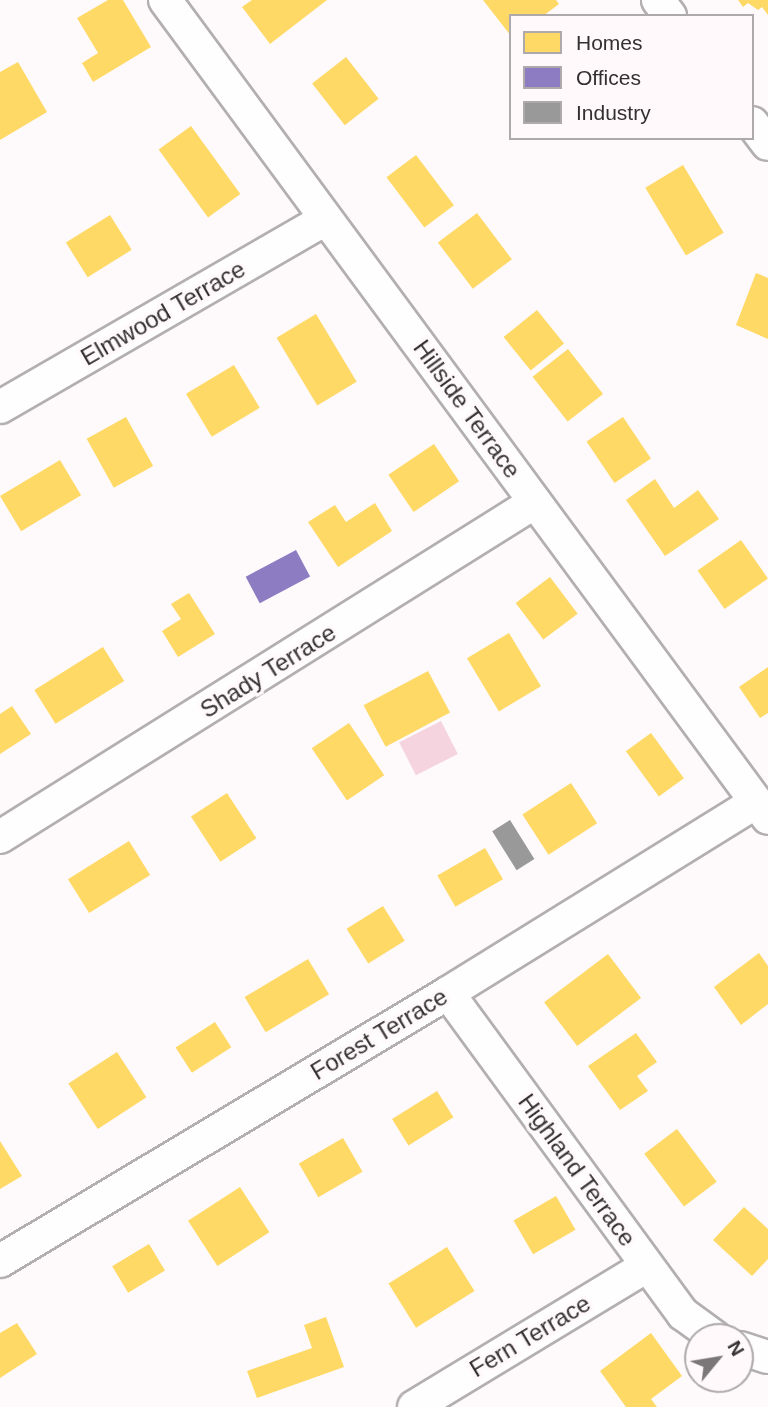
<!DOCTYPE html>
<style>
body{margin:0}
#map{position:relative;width:768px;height:1407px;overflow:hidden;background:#fefafc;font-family:Helvetica,sans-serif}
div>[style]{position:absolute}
.green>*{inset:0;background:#f5d4e0;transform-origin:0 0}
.homes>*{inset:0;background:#ffd966;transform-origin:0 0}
.offices>*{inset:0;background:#8e7cc3;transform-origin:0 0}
.industry>*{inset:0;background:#999;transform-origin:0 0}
.roads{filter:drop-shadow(2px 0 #b3afb1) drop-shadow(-2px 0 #b3afb1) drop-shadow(0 2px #b3afb1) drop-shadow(0 -2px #b3afb1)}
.minor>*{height:32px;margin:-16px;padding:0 16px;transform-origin:16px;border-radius:16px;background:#fffeff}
span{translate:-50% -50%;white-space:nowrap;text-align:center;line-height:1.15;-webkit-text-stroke:7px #fff9fb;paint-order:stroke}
.street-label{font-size:24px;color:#343032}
.legend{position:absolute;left:509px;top:14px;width:245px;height:126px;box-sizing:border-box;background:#fff9fb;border:2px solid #aea9ab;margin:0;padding:9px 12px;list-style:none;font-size:21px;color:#343032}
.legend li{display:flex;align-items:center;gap:14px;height:35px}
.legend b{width:35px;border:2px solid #aea9ab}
.north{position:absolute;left:684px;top:1323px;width:70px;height:70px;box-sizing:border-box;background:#fff9fb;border:2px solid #aea9ab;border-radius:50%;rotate:60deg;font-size:19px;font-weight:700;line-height:28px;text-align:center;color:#343032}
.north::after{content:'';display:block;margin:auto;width:24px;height:32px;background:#7b7779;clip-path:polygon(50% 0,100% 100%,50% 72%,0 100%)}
</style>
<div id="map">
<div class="green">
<div style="left:441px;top:721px;width:37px;height:47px;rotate:63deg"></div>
</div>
<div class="homes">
<div style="clip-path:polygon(108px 0,123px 0,151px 47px,93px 82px,82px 63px,98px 53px,77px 18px)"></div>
<div style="clip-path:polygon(252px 0,327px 0,270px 44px,242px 7px)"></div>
<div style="clip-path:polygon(483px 0,556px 0,559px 4px,543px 16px,511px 16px,511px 36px)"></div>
<div style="clip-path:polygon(738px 0,768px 0,768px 15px,762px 7px,758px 10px,748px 3px,743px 7px)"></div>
<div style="left:346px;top:57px;width:53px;height:43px;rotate:52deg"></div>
<div style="clip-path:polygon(18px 62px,47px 112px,0 140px,0 72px)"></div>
<div style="left:191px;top:126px;width:84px;height:40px;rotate:54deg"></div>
<div style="left:416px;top:155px;width:63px;height:37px;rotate:53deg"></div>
<div style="left:683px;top:165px;width:79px;height:44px;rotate:59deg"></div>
<div style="left:477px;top:213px;width:58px;height:49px;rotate:53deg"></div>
<div style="left:110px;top:215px;width:41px;height:52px;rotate:58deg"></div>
<div style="clip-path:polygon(756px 273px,768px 278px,768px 339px,736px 325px)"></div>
<div style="left:537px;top:310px;width:43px;height:43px;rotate:51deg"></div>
<div style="left:316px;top:314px;width:79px;height:46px;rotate:59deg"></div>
<div style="left:568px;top:349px;width:57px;height:45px;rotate:52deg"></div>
<div style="left:234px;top:365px;width:50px;height:56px;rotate:59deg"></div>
<div style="left:126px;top:417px;width:56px;height:45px;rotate:61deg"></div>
<div style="left:623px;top:417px;width:50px;height:44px;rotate:56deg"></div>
<div style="left:434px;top:444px;width:45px;height:55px;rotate:56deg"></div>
<div style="left:60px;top:460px;width:41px;height:70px;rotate:59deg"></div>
<div style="clip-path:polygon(655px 479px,674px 508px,698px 490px,719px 519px,665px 556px,626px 500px)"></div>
<div style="clip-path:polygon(375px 503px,392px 531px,338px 567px,308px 522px,335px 505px,346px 522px)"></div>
<div style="left:741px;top:540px;width:47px;height:53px;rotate:55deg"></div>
<div style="left:550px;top:577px;width:46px;height:43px;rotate:53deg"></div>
<div style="clip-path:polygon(189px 593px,215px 634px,178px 657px,162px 631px,181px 619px,171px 604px)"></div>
<div style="left:509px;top:633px;width:62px;height:49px;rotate:59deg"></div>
<div style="left:103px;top:647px;width:40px;height:81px;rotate:58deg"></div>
<div style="clip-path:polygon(768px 667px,768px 713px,760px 718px,739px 687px)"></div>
<div style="left:428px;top:671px;width:47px;height:73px;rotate:62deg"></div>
<div style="clip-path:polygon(12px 706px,31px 734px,0 754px,0 714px)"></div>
<div style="left:349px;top:723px;width:63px;height:45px;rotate:56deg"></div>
<div style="left:651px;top:733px;width:56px;height:31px;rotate:54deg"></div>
<div style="left:571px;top:783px;width:48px;height:58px;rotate:57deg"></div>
<div style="left:227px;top:793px;width:54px;height:43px;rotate:57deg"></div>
<div style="left:129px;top:841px;width:40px;height:72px;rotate:58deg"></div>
<div style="left:485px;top:848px;width:36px;height:55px;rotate:60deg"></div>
<div style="left:383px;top:906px;width:41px;height:43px;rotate:58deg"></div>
<div style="clip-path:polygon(759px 953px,768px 966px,768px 1004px,741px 1025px,714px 987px)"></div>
<div style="left:608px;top:954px;width:55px;height:80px;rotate:53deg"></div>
<div style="left:308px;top:959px;width:41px;height:74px;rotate:59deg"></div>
<div style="left:215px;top:1022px;width:30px;height:47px;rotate:57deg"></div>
<div style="clip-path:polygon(636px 1033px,657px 1062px,637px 1076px,648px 1091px,620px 1110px,588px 1066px)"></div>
<div style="left:117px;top:1052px;width:54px;height:58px;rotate:57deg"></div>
<div style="left:437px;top:1091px;width:31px;height:53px;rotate:58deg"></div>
<div style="left:677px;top:1129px;width:66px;height:41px;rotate:53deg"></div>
<div style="left:343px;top:1138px;width:39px;height:51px;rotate:60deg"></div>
<div style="clip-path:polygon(0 1141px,22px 1176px,0 1189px)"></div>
<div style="left:240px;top:1187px;width:54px;height:62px;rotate:57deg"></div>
<div style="left:556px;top:1196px;width:39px;height:49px;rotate:60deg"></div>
<div style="clip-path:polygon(744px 1207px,768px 1229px,768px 1259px,752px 1276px,713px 1240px)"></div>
<div style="left:149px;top:1244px;width:31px;height:43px;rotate:59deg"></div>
<div style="left:447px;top:1247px;width:52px;height:69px;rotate:58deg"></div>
<div style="clip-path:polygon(326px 1317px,344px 1367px,257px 1398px,247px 1371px,312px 1348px,304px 1325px)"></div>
<div style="clip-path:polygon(17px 1323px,37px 1354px,0 1378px,0 1333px)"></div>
<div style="clip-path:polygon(651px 1333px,682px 1376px,651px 1399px,657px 1407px,626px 1407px,600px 1371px)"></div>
</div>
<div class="offices">
<div style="left:296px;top:550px;width:30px;height:57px;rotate:62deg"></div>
</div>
<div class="industry">
<div style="left:510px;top:820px;width:46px;height:21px;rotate:58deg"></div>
</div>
<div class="roads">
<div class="minor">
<div style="left:165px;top:0;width:1016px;rotate:53.6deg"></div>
<div style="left:658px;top:0;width:20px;rotate:53deg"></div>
<div style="left:752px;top:123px;width:26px;rotate:53deg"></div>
<div style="left:0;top:407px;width:376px;rotate:-30deg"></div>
<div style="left:0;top:837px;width:631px;rotate:-32.05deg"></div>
<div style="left:448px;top:993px;width:398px;rotate:53.8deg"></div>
<div style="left:683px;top:1314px;width:39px;rotate:36deg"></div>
<div style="left:0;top:1261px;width:522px;rotate:-30.89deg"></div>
<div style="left:448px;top:993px;width:362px;rotate:-31.8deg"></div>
<div style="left:740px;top:1348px;width:29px;rotate:18deg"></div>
<div style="left:414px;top:1407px;width:272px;rotate:-31.2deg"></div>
</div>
</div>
<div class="street-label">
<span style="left:163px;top:313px;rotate:-30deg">Elmwood Terrace</span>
<span style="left:467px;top:409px;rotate:54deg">Hillside Terrace</span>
<span style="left:268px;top:671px;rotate:-32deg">Shady Terrace</span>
<span style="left:379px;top:1034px;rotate:-31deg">Forest Terrace</span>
<span style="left:577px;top:1170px;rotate:54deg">Highland Terrace</span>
<span style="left:530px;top:1336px;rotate:-31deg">Fern Terrace</span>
</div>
<ul class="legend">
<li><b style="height:19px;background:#ffd966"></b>Homes</li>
<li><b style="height:19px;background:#8e7cc3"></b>Offices</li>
<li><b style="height:19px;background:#999"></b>Industry</li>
</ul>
<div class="north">N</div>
</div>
